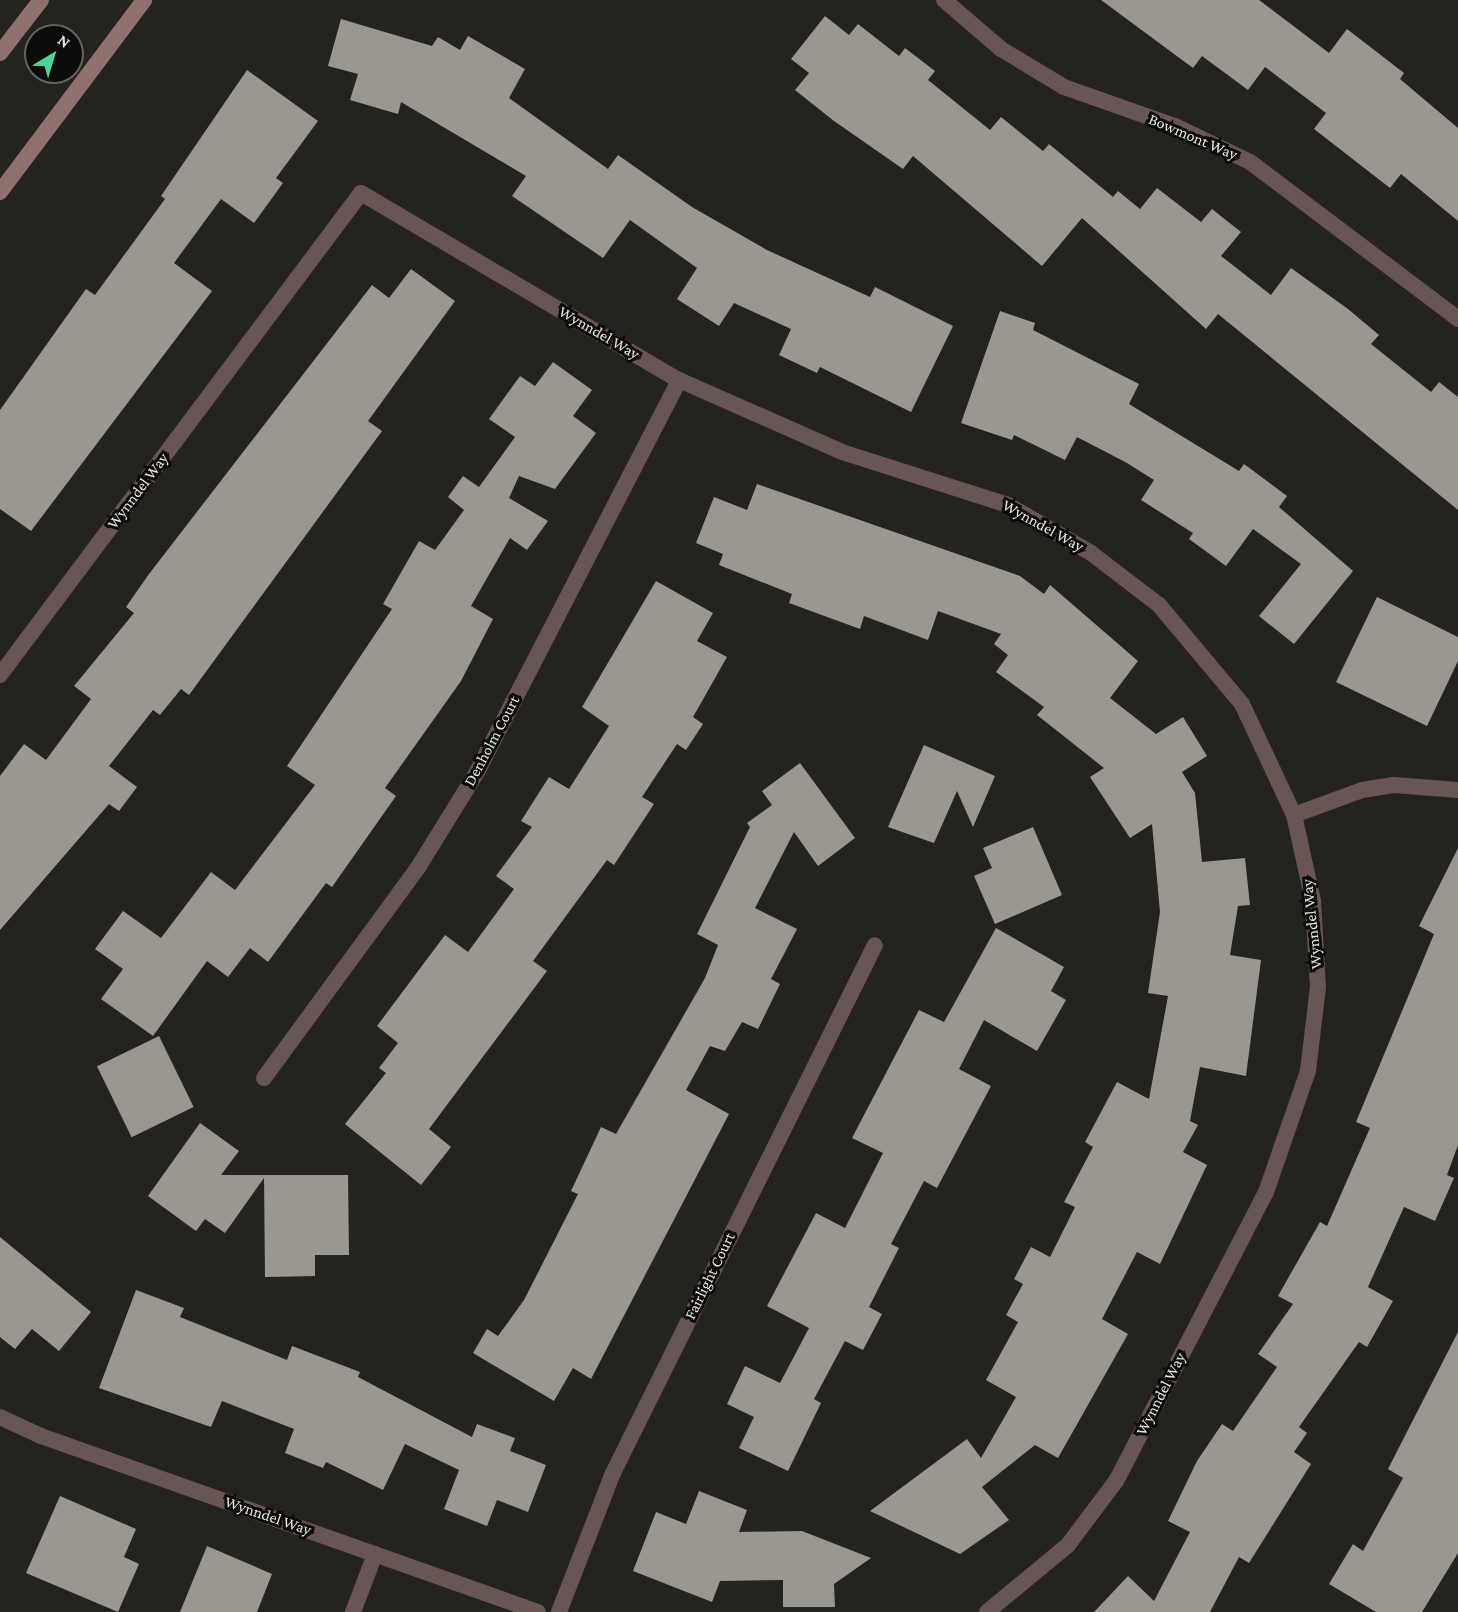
<!DOCTYPE html>
<style>
body{margin:0}
#map{position:relative;width:1458px;height:1612px;overflow:hidden;background:#25231d;font-family:"Crimson Pro",serif}
div>[style]{position:absolute}
.building>*{inset:0;background:#9a978f;transform-origin:0 0}
.minor>*{height:16px;margin:-8px;padding:0 8px;transform-origin:8px;border-radius:8px;background:#695554}
.secondary>*{height:16px;margin:-8px;padding:0 8px;transform-origin:8px;border-radius:8px;background:#90716f}
span{translate:-50% -50%;white-space:nowrap;text-align:center;line-height:1.15;-webkit-text-stroke:6px #0d0c0a;paint-order:stroke}
.street-label{font-size:16px;color:#e7e6e1}
.north{position:absolute;left:24px;top:24px;width:60px;height:60px;box-sizing:border-box;background:#0d0c0a;border:2px solid #646360;border-radius:50%;rotate:38deg;font-size:16px;font-weight:700;line-height:24px;text-align:center;color:#e7e6e1}
.north::after{content:'';display:block;margin:auto;width:21px;height:27px;background:#4ed399;clip-path:polygon(50% 0,100% 100%,50% 72%,0 100%)}
</style>
<div id="map">
<div class="building">
<div style="clip-path:polygon(1101px 0,1259px 0,1329px 53px,1347px 29px,1404px 73px,1400px 79px,1458px 128px,1458px 221px,1401px 174px,1390px 188px,1314px 129px,1326px 113px,1265px 67px,1248px 90px,1202px 56px,1193px 68px)"></div>
<div style="clip-path:polygon(825px 16px,849px 35px,858px 24px,899px 56px,905px 48px,935px 71px,928px 80px,990px 130px,1001px 117px,1043px 151px,1049px 144px,1113px 197px,1118px 191px,1140px 209px,1157px 188px,1201px 222px,1212px 209px,1241px 232px,1221px 256px,1271px 295px,1291px 268px,1348px 309px,1379px 335px,1371px 344px,1431px 392px,1439px 382px,1458px 397px,1458px 510px,1218px 314px,1206px 329px,1082px 218px,1042px 266px,913px 156px,903px 169px,834px 121px,795px 90px,809px 73px,791px 59px)"></div>
<div style="clip-path:polygon(341px 19px,432px 46px,438px 37px,460px 50px,468px 36px,525px 69px,509px 98px,608px 169px,618px 155px,692px 207px,767px 250px,870px 297px,875px 287px,953px 326px,911px 412px,820px 367px,817px 373px,779px 355px,791px 329px,734px 303px,719px 326px,677px 299px,697px 268px,630px 220px,603px 258px,512px 196px,526px 176px,401px 102px,398px 114px,350px 100px,358px 74px,328px 66px)"></div>
<div style="clip-path:polygon(247px 70px,318px 121px,276px 178px,283px 183px,254px 223px,221px 199px,174px 263px,212px 291px,31px 531px,0 509px,0 410px,86px 289px,95px 295px,165px 199px,161px 196px)"></div>
<div style="clip-path:polygon(411px 269px,455px 301px,368px 421px,382px 431px,189px 695px,181px 689px,160px 715px,153px 710px,109px 766px,137px 787px,119px 811px,109px 804px,0 930px,0 776px,24px 744px,46px 760px,91px 699px,74px 686px,134px 613px,126px 607px,149px 574px,372px 285px,389px 298px)"></div>
<div style="clip-path:polygon(1000px 311px,1035px 323px,1033px 330px,1139px 384px,1129px 404px,1239px 471px,1244px 464px,1287px 496px,1279px 507px,1353px 571px,1294px 644px,1259px 616px,1301px 564px,1253px 529px,1226px 566px,1189px 539px,1193px 533px,1141px 500px,1154px 480px,1127px 463px,1077px 437px,1065px 460px,1014px 435px,1012px 440px,961px 423px)"></div>
<div style="clip-path:polygon(553px 362px,592px 390px,573px 416px,596px 433px,555px 489px,519px 476px,509px 498px,548px 521px,527px 550px,510px 538px,471px 606px,493px 619px,461px 681px,385px 788px,396px 796px,332px 887px,326px 883px,268px 962px,250px 948px,228px 977px,207px 961px,153px 1036px,101px 999px,123px 969px,95px 949px,123px 911px,161px 938px,211px 872px,235px 890px,315px 785px,287px 766px,392px 609px,383px 604px,419px 541px,435px 550px,464px 510px,448px 497px,463px 476px,479px 487px,515px 437px,489px 419px,520px 376px,535px 386px)"></div>
<div style="clip-path:polygon(757px 484px,1020px 576px,1044px 594px,1050px 585px,1138px 661px,1110px 698px,1156px 734px,1183px 717px,1207px 756px,1182px 772px,1195px 793px,1202px 862px,1245px 858px,1250px 905px,1238px 906px,1230px 955px,1261px 960px,1246px 1076px,1200px 1067px,1190px 1121px,1198px 1125px,1183px 1152px,1207px 1165px,1160px 1264px,1137px 1252px,1102px 1319px,1128px 1334px,1058px 1458px,1035px 1445px,982px 1487px,1009px 1520px,960px 1554px,870px 1511px,967px 1439px,981px 1458px,1016px 1397px,986px 1380px,1018px 1322px,1006px 1315px,1023px 1284px,1014px 1279px,1031px 1247px,1050px 1257px,1075px 1207px,1064px 1202px,1093px 1147px,1085px 1142px,1117px 1082px,1149px 1099px,1168px 996px,1148px 993px,1160px 912px,1152px 824px,1130px 838px,1090px 777px,1104px 768px,1037px 715px,1044px 707px,996px 672px,1008px 655px,994px 644px,1001px 634px,938px 611px,928px 640px,864px 616px,860px 629px,789px 603px,792px 594px,719px 565px,723px 554px,696px 543px,714px 497px,747px 510px)"></div>
<div style="clip-path:polygon(656px 581px,713px 613px,697px 641px,727px 657px,693px 717px,703px 724px,686px 750px,677px 744px,642px 797px,654px 804px,614px 865px,607px 860px,533px 961px,547px 971px,429px 1129px,451px 1147px,421px 1185px,345px 1124px,386px 1073px,379px 1068px,398px 1043px,377px 1026px,445px 935px,468px 952px,514px 889px,496px 876px,532px 827px,521px 821px,549px 777px,569px 789px,609px 726px,582px 707px)"></div>
<div style="clip-path:polygon(1377px 597px,1458px 637px,1458px 661px,1427px 726px,1336px 682px)"></div>
<div style="clip-path:polygon(924px 745px,995px 776px,973px 827px,957px 791px,934px 843px,888px 827px)"></div>
<div style="clip-path:polygon(800px 763px,855px 838px,818px 866px,794px 832px,755px 908px,797px 929px,771px 979px,780px 984px,758px 1029px,742px 1022px,725px 1051px,710px 1046px,686px 1090px,729px 1114px,591px 1379px,573px 1368px,554px 1401px,473px 1353px,487px 1329px,498px 1336px,524px 1300px,578px 1194px,571px 1191px,601px 1127px,616px 1134px,705px 978px,718px 945px,697px 934px,750px 827px,747px 823px,772px 805px,762px 791px)"></div>
<div style="clip-path:polygon(1033px 827px,1062px 895px,995px 924px,974px 876px,992px 868px,983px 848px)"></div>
<div style="clip-path:polygon(1458px 848px,1458px 1145px,1447px 1175px,1454px 1178px,1435px 1221px,1404px 1207px,1368px 1287px,1393px 1301px,1367px 1347px,1359px 1342px,1299px 1427px,1307px 1433px,1294px 1452px,1311px 1464px,1249px 1563px,1239px 1557px,1210px 1612px,1094px 1612px,1128px 1576px,1154px 1601px,1190px 1532px,1168px 1521px,1197px 1461px,1222px 1424px,1233px 1431px,1277px 1367px,1258px 1354px,1293px 1304px,1278px 1296px,1320px 1222px,1327px 1226px,1370px 1128px,1356px 1122px,1434px 934px,1419px 926px)"></div>
<div style="clip-path:polygon(996px 928px,1064px 967px,1051px 991px,1066px 1000px,1037px 1051px,984px 1020px,959px 1069px,991px 1086px,937px 1188px,924px 1181px,891px 1244px,899px 1248px,869px 1307px,882px 1314px,863px 1350px,845px 1341px,814px 1399px,821px 1403px,788px 1471px,739px 1448px,754px 1417px,727px 1404px,745px 1366px,780px 1383px,809px 1328px,767px 1306px,816px 1213px,845px 1228px,883px 1153px,852px 1138px,919px 1010px,944px 1022px)"></div>
<div style="left:159px;top:1036px;width:79px;height:69px;rotate:64deg"></div>
<div style="clip-path:polygon(200px 1123px,239px 1151px,221px 1175px,348px 1175px,349px 1255px,315px 1255px,315px 1276px,265px 1277px,264px 1178px,225px 1233px,205px 1219px,196px 1231px,148px 1196px)"></div>
<div style="clip-path:polygon(0 1237px,91px 1312px,59px 1351px,32px 1329px,15px 1349px,0 1337px)"></div>
<div style="clip-path:polygon(136px 1290px,184px 1308px,180px 1317px,287px 1360px,292px 1346px,360px 1372px,358px 1377px,472px 1437px,477px 1424px,515px 1438px,510px 1451px,546px 1465px,528px 1512px,497px 1500px,487px 1526px,444px 1509px,459px 1470px,405px 1444px,383px 1490px,326px 1462px,323px 1468px,285px 1453px,294px 1429px,222px 1401px,211px 1427px,99px 1388px)"></div>
<div style="clip-path:polygon(1458px 1332px,1458px 1553px,1422px 1612px,1376px 1612px,1329px 1584px,1353px 1544px,1363px 1551px,1403px 1478px,1388px 1469px)"></div>
<div style="clip-path:polygon(699px 1491px,747px 1510px,739px 1532px,802px 1531px,871px 1558px,834px 1584px,835px 1607px,783px 1607px,783px 1580px,720px 1581px,712px 1602px,633px 1571px,656px 1512px,686px 1524px)"></div>
<div style="clip-path:polygon(60px 1496px,136px 1529px,124px 1557px,139px 1564px,118px 1612px,26px 1573px)"></div>
<div style="clip-path:polygon(207px 1546px,272px 1574px,257px 1612px,180px 1612px)"></div>
</div>
<div class="minor">
<div style="left:944px;top:0;width:75px;rotate:40.7deg"></div>
<div style="left:1001px;top:49px;width:74px;rotate:31.1deg"></div>
<div style="left:1064px;top:87px;width:118px;rotate:19.4deg"></div>
<div style="left:1175px;top:126px;width:83px;rotate:25.6deg"></div>
<div style="left:1250px;top:162px;width:261px;rotate:37deg"></div>
<div style="left:0;top:675px;width:602px;rotate:-53.17deg"></div>
<div style="left:361px;top:193px;width:369px;rotate:30.5deg"></div>
<div style="left:679px;top:380px;width:178px;rotate:23.8deg"></div>
<div style="left:842px;top:452px;width:174px;rotate:17.7deg"></div>
<div style="left:1008px;top:505px;width:96px;rotate:30deg"></div>
<div style="left:1091px;top:553px;width:86px;rotate:37.4deg"></div>
<div style="left:1159px;top:605px;width:129px;rotate:50deg"></div>
<div style="left:1242px;top:704px;width:123px;rotate:64.9deg"></div>
<div style="left:1294px;top:815px;width:88px;rotate:77.5deg"></div>
<div style="left:1313px;top:901px;width:86px;rotate:86.7deg"></div>
<div style="left:1318px;top:987px;width:85px;rotate:96.8deg"></div>
<div style="left:1308px;top:1071px;width:128px;rotate:109.1deg"></div>
<div style="left:1266px;top:1192px;width:326px;rotate:117.4deg"></div>
<div style="left:1116px;top:1481px;width:80px;rotate:126.9deg"></div>
<div style="left:1068px;top:1545px;width:105px;rotate:140.4deg"></div>
<div style="left:1294px;top:815px;width:72px;rotate:-20.2deg"></div>
<div style="left:1362px;top:790px;width:32px;rotate:-9deg"></div>
<div style="left:1394px;top:785px;width:64px;rotate:4.5deg"></div>
<div style="left:264px;top:1078px;width:263px;rotate:-53.8deg"></div>
<div style="left:419px;top:866px;width:110px;rotate:-58.3deg"></div>
<div style="left:477px;top:772px;width:441px;rotate:-62.7deg"></div>
<div style="left:0;top:1417px;width:45px;rotate:24.9deg"></div>
<div style="left:41px;top:1436px;width:527px;rotate:19.5deg"></div>
<div style="left:353px;top:1612px;width:62px;rotate:-69.2deg"></div>
<div style="left:559px;top:1612px;width:149px;rotate:-68.8deg"></div>
<div style="left:613px;top:1473px;width:589px;rotate:-63.61deg"></div>
</div>
<div class="secondary">
<div style="left:0;top:53px;width:67px;rotate:-52.3deg"></div>
<div style="left:0;top:192px;width:240px;rotate:-53.1deg"></div>
</div>
<div class="street-label">
<span style="left:1193px;top:137px;rotate:23deg">Bowmont Way</span>
<span style="left:599px;top:333px;rotate:30deg">Wynndel Way</span>
<span style="left:138px;top:491px;rotate:-53deg">Wynndel Way</span>
<span style="left:1043px;top:526px;rotate:29deg">Wynndel Way</span>
<span style="left:492px;top:741px;rotate:-62deg">Denholm Court</span>
<span style="left:1312px;top:924px;rotate:-96deg">Wynndel Way</span>
<span style="left:710px;top:1276px;rotate:-64deg">Fairlight Court</span>
<span style="left:1161px;top:1394px;rotate:-63deg">Wynndel Way</span>
<span style="left:268px;top:1516px;rotate:19deg">Wynndel Way</span>
</div>
<div class="north">N</div>
</div>
